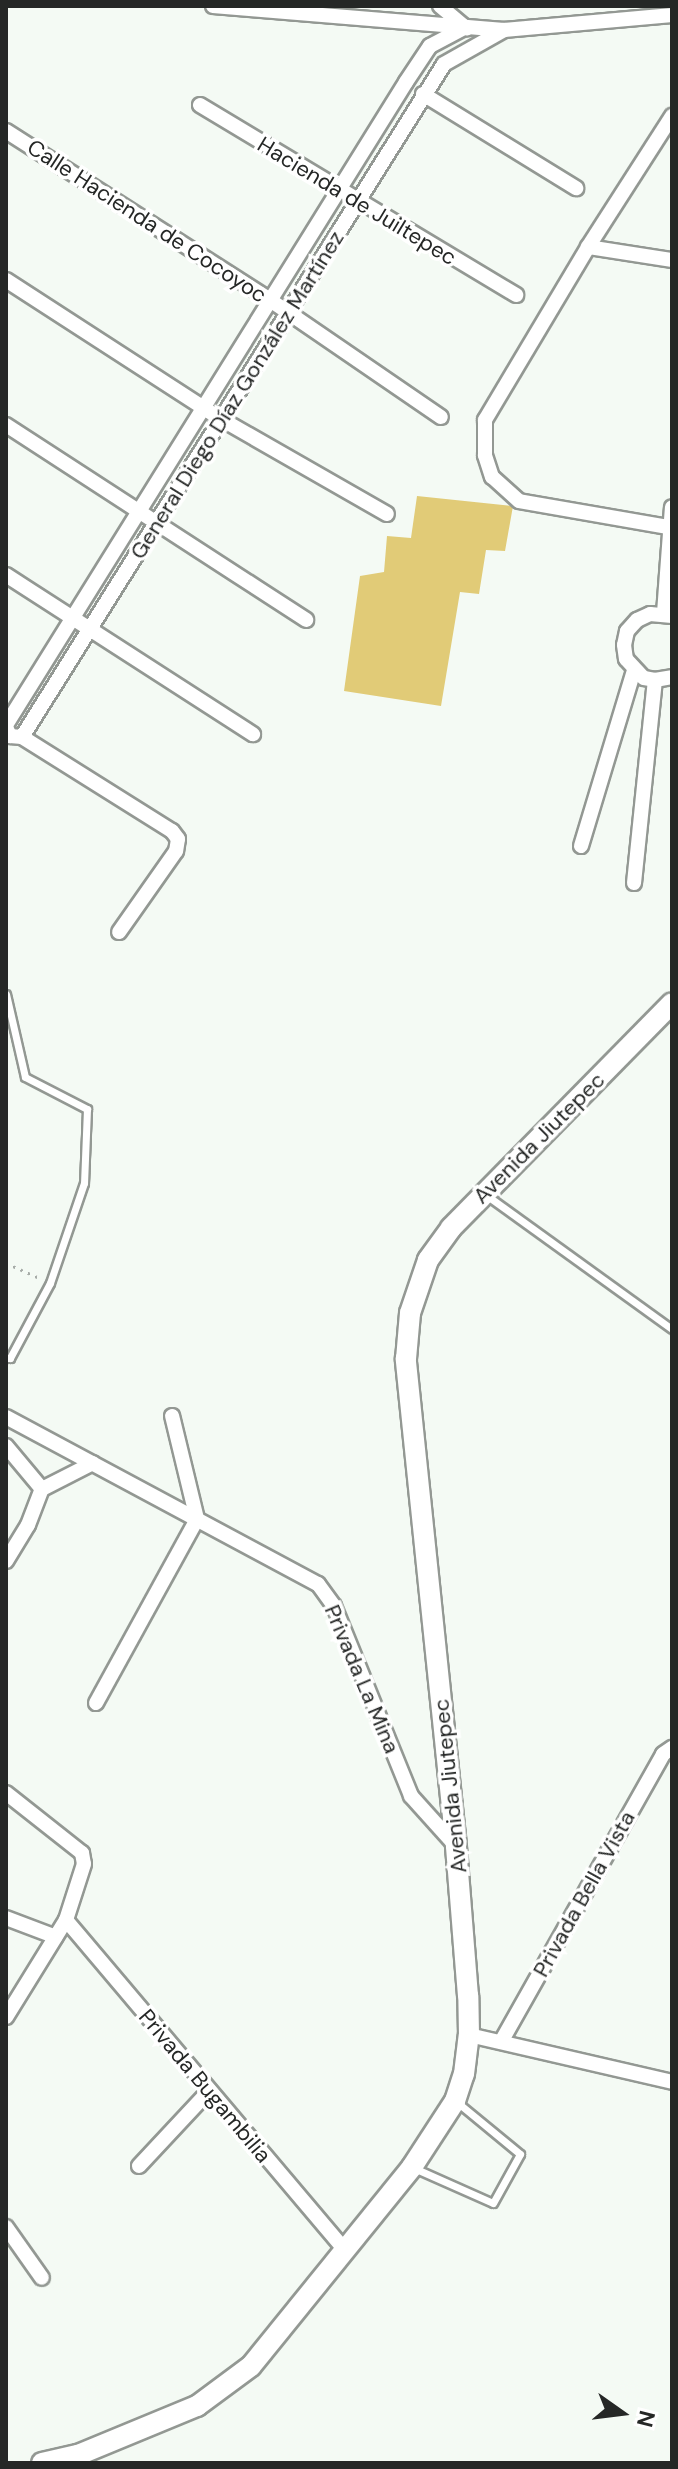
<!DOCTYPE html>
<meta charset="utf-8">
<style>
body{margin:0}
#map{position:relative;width:678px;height:2469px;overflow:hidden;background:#f4faf4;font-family:"DM Sans",sans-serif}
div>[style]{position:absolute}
.green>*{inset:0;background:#e1cb77}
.path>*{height:3px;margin-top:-1.5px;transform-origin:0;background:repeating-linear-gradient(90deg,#a7aca8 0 2px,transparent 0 8px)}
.roads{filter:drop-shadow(2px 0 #939893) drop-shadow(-2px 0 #939893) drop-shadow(0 2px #939893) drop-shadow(0 -2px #939893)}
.service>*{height:7px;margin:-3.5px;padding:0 3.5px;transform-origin:3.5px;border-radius:3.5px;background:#fff}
.minor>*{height:14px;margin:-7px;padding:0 7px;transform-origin:7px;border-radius:7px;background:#fff}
.secondary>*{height:20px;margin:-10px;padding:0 10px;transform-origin:10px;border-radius:10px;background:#fff}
span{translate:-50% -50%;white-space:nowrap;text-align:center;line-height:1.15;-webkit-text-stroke:7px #fff;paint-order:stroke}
.street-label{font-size:22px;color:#252726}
.frame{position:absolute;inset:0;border:8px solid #252726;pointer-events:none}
.north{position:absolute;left:582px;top:2373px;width:80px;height:80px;-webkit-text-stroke:6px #fff;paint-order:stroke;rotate:104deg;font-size:22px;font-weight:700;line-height:32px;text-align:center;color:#252726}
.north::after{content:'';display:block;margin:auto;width:28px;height:36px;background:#252726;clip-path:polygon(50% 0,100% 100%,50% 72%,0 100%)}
</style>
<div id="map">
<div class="green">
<div style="clip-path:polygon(417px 496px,513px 506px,505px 551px,486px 550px,479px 594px,460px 592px,441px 706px,344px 691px,360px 576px,384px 572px,387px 536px,411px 538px)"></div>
</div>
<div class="path">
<div style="left:6px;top:1263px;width:37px;rotate:24deg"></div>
</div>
<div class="roads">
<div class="service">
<div style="left:6px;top:994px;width:85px;rotate:77.1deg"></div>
<div style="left:25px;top:1077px;width:70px;rotate:27.3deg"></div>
<div style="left:87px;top:1109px;width:74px;rotate:92.3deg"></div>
<div style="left:84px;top:1183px;width:106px;rotate:108.8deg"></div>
<div style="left:50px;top:1283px;width:85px;rotate:118.1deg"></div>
<div style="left:10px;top:1358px;width:4px;rotate:180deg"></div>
<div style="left:486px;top:1195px;width:229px;rotate:35.8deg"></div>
<div style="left:414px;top:2168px;width:86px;rotate:23.9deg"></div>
<div style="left:493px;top:2203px;width:56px;rotate:-61.1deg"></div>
<div style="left:520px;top:2154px;width:82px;rotate:-140.5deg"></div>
</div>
<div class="minor">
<div style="left:213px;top:6px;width:292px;rotate:4.7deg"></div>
<div style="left:504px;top:30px;width:169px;rotate:-5.1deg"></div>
<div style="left:440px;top:6px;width:35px;rotate:40deg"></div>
<div style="left:423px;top:94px;width:180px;rotate:31.6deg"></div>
<div style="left:200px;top:105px;width:369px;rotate:31deg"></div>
<div style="left:6px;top:131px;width:313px;rotate:32.6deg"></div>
<div style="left:270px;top:300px;width:207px;rotate:34.4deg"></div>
<div style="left:588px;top:247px;width:85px;rotate:8.8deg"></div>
<div style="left:6px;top:280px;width:256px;rotate:32.9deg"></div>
<div style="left:221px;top:419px;width:191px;rotate:29.8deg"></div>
<div style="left:6px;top:425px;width:358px;rotate:33deg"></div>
<div style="left:668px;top:527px;width:151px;rotate:-170.1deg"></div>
<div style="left:519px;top:501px;width:36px;rotate:-138deg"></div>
<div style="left:492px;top:477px;width:23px;rotate:-108deg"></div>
<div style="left:485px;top:455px;width:35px;rotate:-90deg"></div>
<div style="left:485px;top:420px;width:201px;rotate:-59.2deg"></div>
<div style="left:588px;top:247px;width:156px;rotate:-57.3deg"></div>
<div style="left:6px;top:575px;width:294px;rotate:32.8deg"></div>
<div style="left:664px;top:613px;width:106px;rotate:-85.7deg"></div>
<div style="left:672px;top:616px;width:22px;rotate:-175deg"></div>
<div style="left:650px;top:614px;width:14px;rotate:155deg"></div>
<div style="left:637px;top:620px;width:15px;rotate:132deg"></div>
<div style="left:627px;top:631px;width:14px;rotate:102deg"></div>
<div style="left:624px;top:645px;width:14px;rotate:82deg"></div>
<div style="left:626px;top:659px;width:26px;rotate:47deg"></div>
<div style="left:644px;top:678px;width:11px;rotate:10deg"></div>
<div style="left:655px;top:680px;width:17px;rotate:-10deg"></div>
<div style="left:6px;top:725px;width:757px;rotate:-58.11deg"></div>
<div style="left:406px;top:82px;width:43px;rotate:-56.3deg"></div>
<div style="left:430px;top:46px;width:41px;rotate:-27.8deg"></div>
<div style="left:6px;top:727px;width:10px;rotate:66deg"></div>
<div style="left:10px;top:736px;width:12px;rotate:5deg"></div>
<div style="left:22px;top:737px;width:794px;rotate:-57.91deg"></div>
<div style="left:444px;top:64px;width:69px;rotate:-29.5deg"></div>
<div style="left:22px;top:737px;width:177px;rotate:32.1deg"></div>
<div style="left:172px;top:831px;width:10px;rotate:53deg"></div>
<div style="left:178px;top:839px;width:12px;rotate:99deg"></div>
<div style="left:176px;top:851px;width:99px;rotate:125.1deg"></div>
<div style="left:581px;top:846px;width:183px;rotate:-73.2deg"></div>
<div style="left:634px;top:883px;width:204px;rotate:-84.1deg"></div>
<div style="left:6px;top:1417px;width:354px;rotate:28.2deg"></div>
<div style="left:318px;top:1584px;width:27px;rotate:54deg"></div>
<div style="left:334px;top:1606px;width:205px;rotate:67.9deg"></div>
<div style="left:411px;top:1796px;width:67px;rotate:48deg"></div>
<div style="left:6px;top:1446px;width:56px;rotate:50.1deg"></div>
<div style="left:6px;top:1561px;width:42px;rotate:-58.6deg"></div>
<div style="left:28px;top:1525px;width:39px;rotate:-69deg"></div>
<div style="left:42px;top:1489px;width:57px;rotate:-27deg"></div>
<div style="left:96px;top:1703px;width:210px;rotate:-61.2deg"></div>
<div style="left:197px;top:1519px;width:106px;rotate:-103.6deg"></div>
<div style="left:6px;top:1793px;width:97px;rotate:38.3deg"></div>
<div style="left:82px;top:1853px;width:11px;rotate:80deg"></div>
<div style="left:84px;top:1864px;width:59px;rotate:107.8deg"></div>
<div style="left:66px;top:1920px;width:114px;rotate:121.7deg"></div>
<div style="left:6px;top:1918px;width:53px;rotate:20.8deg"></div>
<div style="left:66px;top:1920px;width:434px;rotate:49.8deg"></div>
<div style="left:469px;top:2035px;width:208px;rotate:13deg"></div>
<div style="left:501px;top:2042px;width:330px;rotate:-60.6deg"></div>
<div style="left:663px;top:1754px;width:11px;rotate:-34deg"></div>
<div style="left:139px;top:2166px;width:103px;rotate:-47deg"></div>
<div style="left:6px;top:2227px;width:62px;rotate:54.8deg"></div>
</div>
<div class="secondary">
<div style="left:42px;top:2463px;width:37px;rotate:-13deg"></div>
<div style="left:78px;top:2455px;width:129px;rotate:-22.4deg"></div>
<div style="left:197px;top:2406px;width:67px;rotate:-36.5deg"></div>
<div style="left:251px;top:2366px;width:256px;rotate:-51deg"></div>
<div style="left:412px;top:2167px;width:79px;rotate:-56.9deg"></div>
<div style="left:455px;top:2101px;width:28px;rotate:-72deg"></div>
<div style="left:464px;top:2074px;width:39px;rotate:-83deg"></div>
<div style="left:469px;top:2035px;width:39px;rotate:-91deg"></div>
<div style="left:468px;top:1996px;width:150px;rotate:-94.6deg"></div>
<div style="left:456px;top:1846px;width:490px;rotate:-95.9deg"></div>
<div style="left:406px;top:1359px;width:46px;rotate:-85deg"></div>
<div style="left:410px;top:1313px;width:56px;rotate:-71.2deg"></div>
<div style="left:428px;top:1260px;width:39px;rotate:-54deg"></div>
<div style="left:451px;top:1228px;width:315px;rotate:-45.5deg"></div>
</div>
</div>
<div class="street-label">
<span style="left:357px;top:201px;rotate:31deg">Hacienda de Juiltepec</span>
<span style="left:147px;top:221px;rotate:33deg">Calle Hacienda de Cocoyoc</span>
<span style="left:237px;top:395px;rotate:-58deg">General Diego Díaz González Martínez</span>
<span style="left:539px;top:1138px;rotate:-45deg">Avenida Jiutepec</span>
<span style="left:362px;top:1679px;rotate:67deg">Privada La Mina</span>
<span style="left:450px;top:1786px;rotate:-96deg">Avenida Jiutepec</span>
<span style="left:584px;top:1894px;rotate:-61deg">Privada Bella Vista</span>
<span style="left:205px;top:2086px;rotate:50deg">Privada Bugambilia</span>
</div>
<div class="frame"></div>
<div class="north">N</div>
</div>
